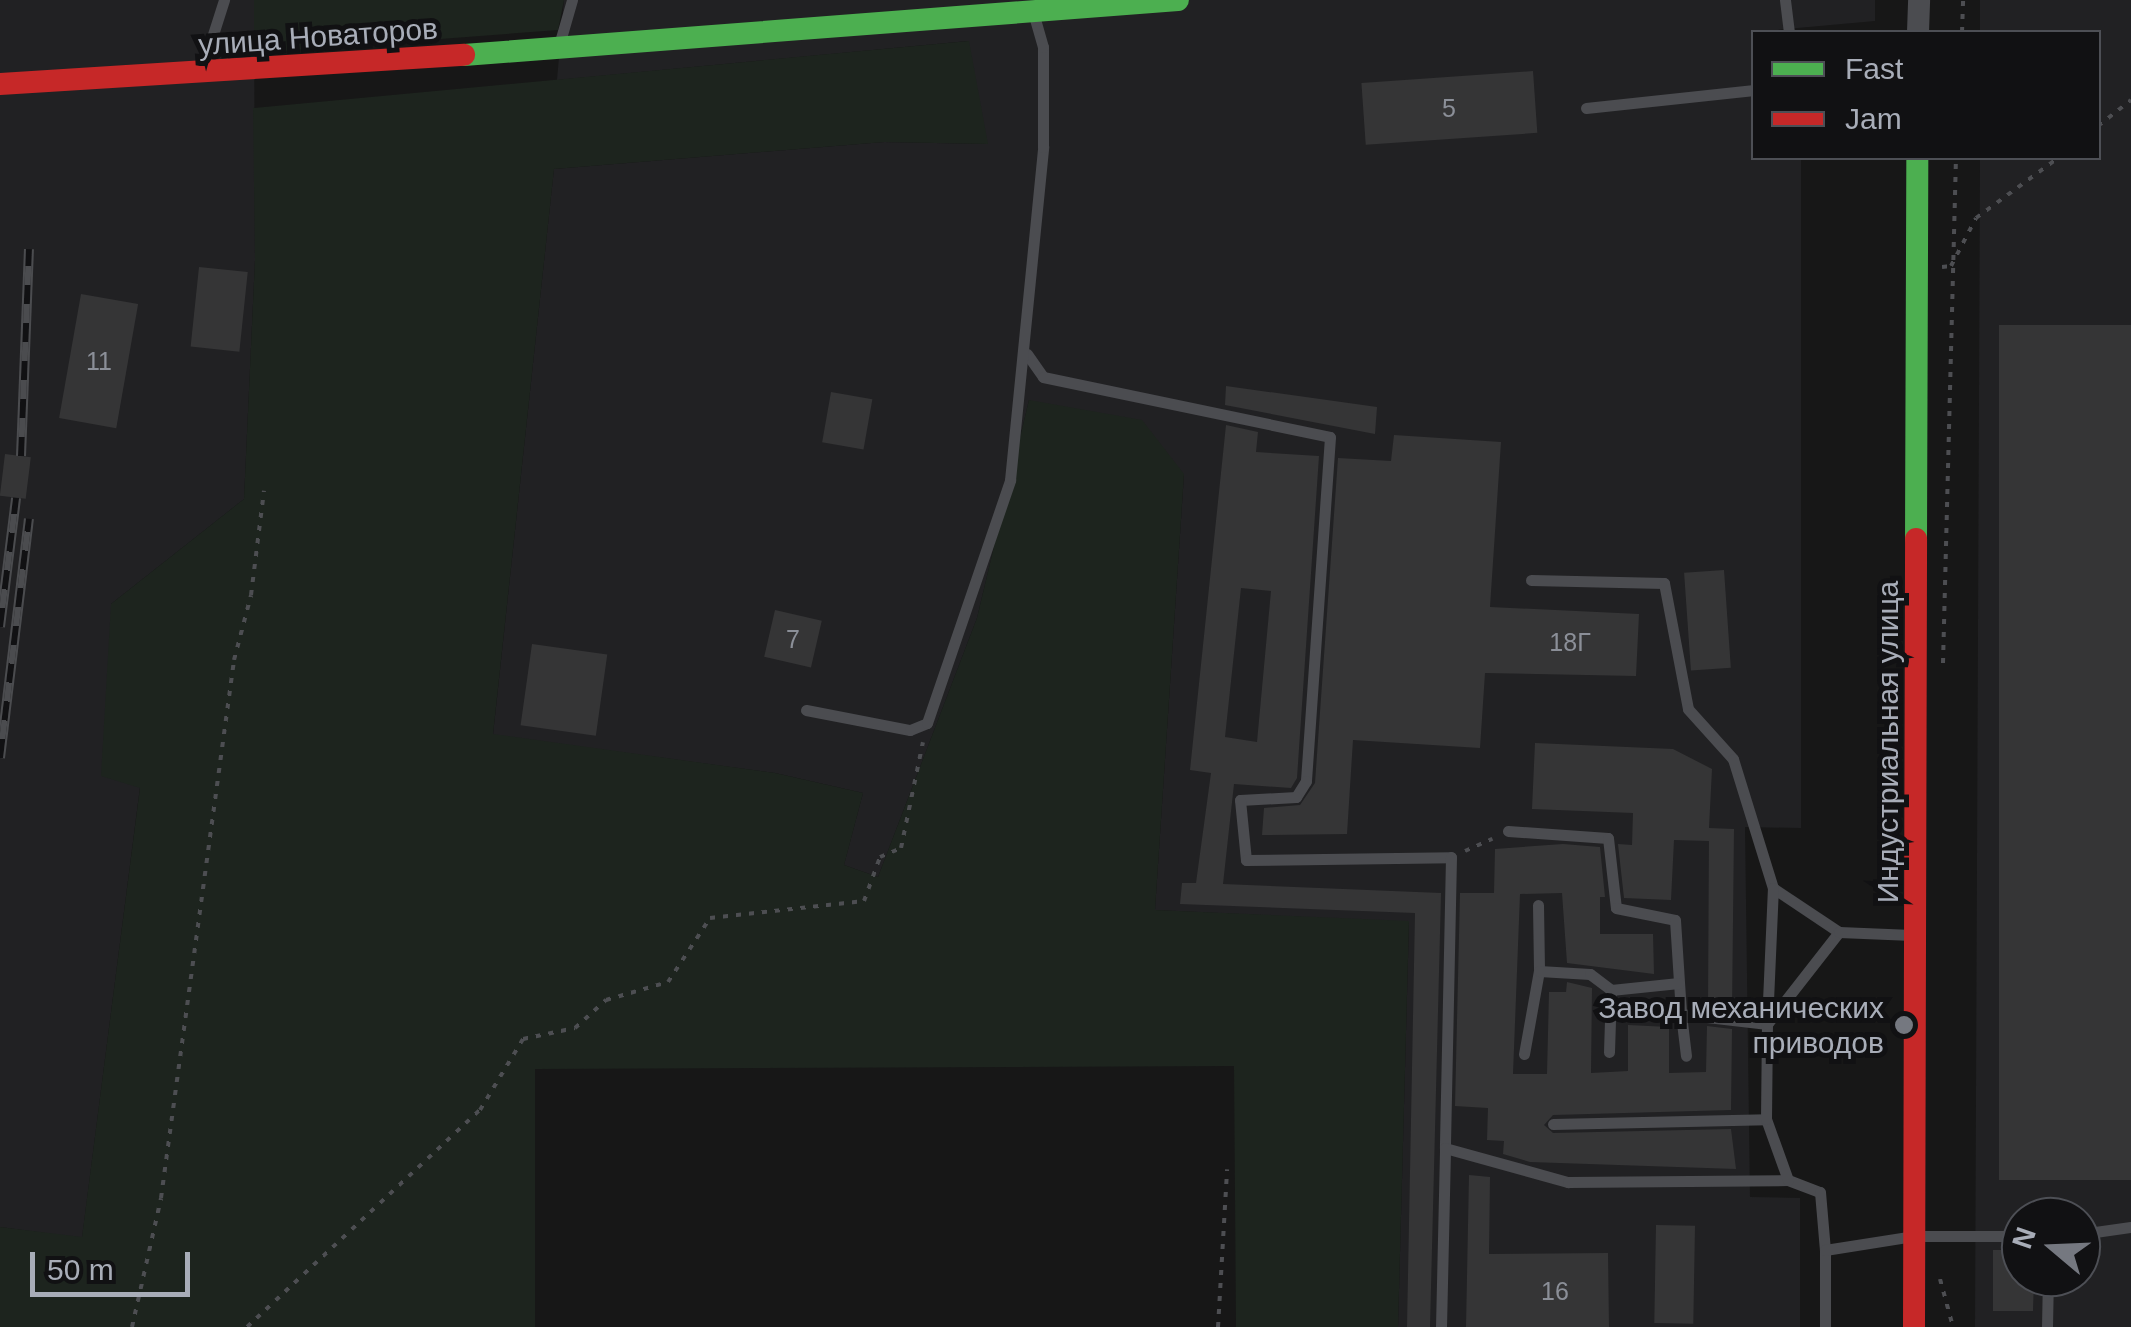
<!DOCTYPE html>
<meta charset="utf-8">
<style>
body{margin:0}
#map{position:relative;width:2131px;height:1327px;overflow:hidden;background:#171717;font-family:Helvetica,sans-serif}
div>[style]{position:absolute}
.built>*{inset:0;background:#212123}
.green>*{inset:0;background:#1d241e}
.building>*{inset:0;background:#353536;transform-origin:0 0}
.path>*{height:4px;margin-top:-2px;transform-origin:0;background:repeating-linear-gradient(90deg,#4d4e52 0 5px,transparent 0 13px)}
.lane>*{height:11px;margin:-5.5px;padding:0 5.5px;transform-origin:5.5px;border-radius:5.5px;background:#4b4c50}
.street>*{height:22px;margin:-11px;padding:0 11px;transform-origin:11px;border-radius:11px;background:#4b4c50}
.fast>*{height:22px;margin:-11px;padding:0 11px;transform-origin:11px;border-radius:11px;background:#4caf50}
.jam>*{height:22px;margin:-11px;padding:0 11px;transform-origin:11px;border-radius:11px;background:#c62828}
.rail>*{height:10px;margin-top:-5px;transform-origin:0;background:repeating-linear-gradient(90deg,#111113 0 19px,#4b4c4f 0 38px);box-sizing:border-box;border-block:2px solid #4b4c4f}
.dots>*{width:28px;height:28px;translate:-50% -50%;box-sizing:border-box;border:5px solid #111113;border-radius:50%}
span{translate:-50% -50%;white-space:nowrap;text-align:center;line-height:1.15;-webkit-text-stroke:10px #111113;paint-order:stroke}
.number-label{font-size:25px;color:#8b8f98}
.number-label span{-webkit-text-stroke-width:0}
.street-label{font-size:30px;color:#a8adb8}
.poi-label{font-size:30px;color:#a8adb8}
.right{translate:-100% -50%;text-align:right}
.legend{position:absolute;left:1751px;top:30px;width:350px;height:130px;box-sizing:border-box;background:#111113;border:2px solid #4d4f55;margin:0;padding:12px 18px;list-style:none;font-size:30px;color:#a8adb8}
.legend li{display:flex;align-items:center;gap:20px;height:50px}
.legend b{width:50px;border:2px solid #4d4f55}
.north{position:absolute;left:2001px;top:1197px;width:100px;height:100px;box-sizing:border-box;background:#111113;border:2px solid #4d4f55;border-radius:50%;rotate:289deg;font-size:28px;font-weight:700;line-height:40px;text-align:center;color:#a8adb8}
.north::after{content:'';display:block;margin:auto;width:35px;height:45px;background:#757880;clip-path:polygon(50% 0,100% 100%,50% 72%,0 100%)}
.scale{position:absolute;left:30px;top:1252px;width:160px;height:45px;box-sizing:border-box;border:5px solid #a8adb8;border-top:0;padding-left:12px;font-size:30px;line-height:35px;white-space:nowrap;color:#a8adb8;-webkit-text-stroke:8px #111113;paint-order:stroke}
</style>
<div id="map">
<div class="built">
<div style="clip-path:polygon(0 0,254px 0,255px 260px,244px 499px,111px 604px,140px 787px,82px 1238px,0 1227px)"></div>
<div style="clip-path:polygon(564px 0,1875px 0,1875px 21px,1754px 32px,1754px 158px,1801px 158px,1801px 828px,1745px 827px,1750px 1197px,1800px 1198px,1800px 1327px,1398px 1327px,1409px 922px,1155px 910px,1184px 475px,1029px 400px,977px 618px,878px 877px,844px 865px,863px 793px,775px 773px,493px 735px,554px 169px,884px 142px,987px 144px,968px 41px,557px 80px)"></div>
<div style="clip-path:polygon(evenodd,1980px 0,2131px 0,2131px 1327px,1975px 1327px,1980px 158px,2098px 158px,2098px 32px,1980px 32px,1980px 0,2021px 1217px,2081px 1217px,2081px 1277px,2021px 1277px,2021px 1217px)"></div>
</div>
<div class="green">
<div style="clip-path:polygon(254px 0,564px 0,558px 30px,254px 53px)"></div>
<div style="clip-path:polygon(969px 41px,988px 144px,884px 142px,554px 169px,493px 734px,775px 773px,863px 793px,844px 865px,878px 877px,977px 618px,1029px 400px,1142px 420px,1184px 474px,1155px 910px,1409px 921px,1398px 1327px,1236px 1327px,1234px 1066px,535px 1069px,535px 1327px,0 1327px,0 1227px,82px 1237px,140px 788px,101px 776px,111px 604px,244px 499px,255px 260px,253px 108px)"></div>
</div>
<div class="building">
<div style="left:1533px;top:71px;width:62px;height:172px;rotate:86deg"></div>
<div style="left:199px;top:267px;width:49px;height:80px;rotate:6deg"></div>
<div style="left:81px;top:294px;width:58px;height:126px;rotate:10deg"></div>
<div style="left:1999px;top:325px;width:132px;height:855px"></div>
<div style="clip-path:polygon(1226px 386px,1377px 407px,1375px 434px,1225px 405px)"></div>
<div style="left:831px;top:392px;width:42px;height:51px;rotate:10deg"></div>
<div style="clip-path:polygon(evenodd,1226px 425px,1258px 432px,1256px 452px,1319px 456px,1297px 778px,1291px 788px,1234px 784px,1223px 884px,1441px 893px,1430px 1327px,1407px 1327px,1415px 913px,1180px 904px,1182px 883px,1196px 883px,1211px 773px,1190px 770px,1226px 425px,1241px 588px,1271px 591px,1257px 742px,1225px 737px,1241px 588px)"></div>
<div style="clip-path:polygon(1394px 435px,1501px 442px,1490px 607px,1639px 614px,1636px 676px,1485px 673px,1480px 748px,1353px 740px,1347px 834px,1262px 835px,1264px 808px,1300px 805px,1315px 783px,1338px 458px,1391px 461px)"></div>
<div style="left:5px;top:454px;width:26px;height:42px;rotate:7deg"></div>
<div style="left:1724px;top:570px;width:98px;height:40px;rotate:86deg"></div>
<div style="left:775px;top:610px;width:48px;height:48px;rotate:13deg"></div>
<div style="left:532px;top:644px;width:76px;height:82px;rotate:8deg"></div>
<div style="clip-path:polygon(1535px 743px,1673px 749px,1712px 769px,1709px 828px,1734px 829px,1732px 1010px,1708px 1008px,1709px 831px,1709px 841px,1674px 840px,1671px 900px,1624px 898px,1618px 844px,1632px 845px,1633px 813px,1532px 809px)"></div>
<div style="clip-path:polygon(1563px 844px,1600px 847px,1605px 897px,1600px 897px,1600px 934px,1653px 934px,1654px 974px,1567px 963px,1562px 893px,1520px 894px,1513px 1074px,1547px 1074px,1549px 992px,1566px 992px,1567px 982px,1592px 988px,1591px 1073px,1628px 1071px,1628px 1025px,1669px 1027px,1669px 1073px,1706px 1072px,1707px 1026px,1732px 1029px,1731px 1110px,1553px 1115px,1544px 1125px,1553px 1133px,1731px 1129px,1736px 1169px,1530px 1162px,1503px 1154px,1504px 1141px,1487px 1140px,1488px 1108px,1455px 1106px,1460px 893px,1494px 893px,1495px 849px)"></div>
<div style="clip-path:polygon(1469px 1175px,1490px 1177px,1489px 1254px,1608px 1253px,1609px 1327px,1466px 1327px)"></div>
<div style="left:1656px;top:1225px;width:39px;height:98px;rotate:1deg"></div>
<div style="clip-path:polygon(1993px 1250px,2021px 1250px,2021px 1277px,2034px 1277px,2033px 1311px,1993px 1311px)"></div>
</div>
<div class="path">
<div style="left:1962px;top:32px;width:32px;rotate:-88deg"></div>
<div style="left:2098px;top:126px;width:42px;rotate:-38.2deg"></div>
<div style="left:1942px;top:267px;width:9px;rotate:-6deg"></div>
<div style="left:1951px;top:266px;width:54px;rotate:-62.5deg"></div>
<div style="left:1976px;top:218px;width:102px;rotate:-36.2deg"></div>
<div style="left:1943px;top:663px;width:505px;rotate:-88.53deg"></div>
<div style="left:1465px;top:851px;width:30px;rotate:-24deg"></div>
<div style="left:1940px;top:1279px;width:50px;rotate:74.8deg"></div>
<div style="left:132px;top:1327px;width:132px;rotate:-77.3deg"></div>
<div style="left:161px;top:1198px;width:543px;rotate:-82.27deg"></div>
<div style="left:234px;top:660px;width:67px;rotate:-75.3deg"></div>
<div style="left:251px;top:595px;width:105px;rotate:-82.9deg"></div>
<div style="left:247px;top:1327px;width:318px;rotate:-43deg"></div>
<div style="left:480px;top:1110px;width:83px;rotate:-58.8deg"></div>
<div style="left:523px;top:1039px;width:53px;rotate:-11.9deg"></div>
<div style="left:575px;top:1028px;width:42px;rotate:-42.1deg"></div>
<div style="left:606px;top:1000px;width:65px;rotate:-16.2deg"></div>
<div style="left:668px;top:982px;width:77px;rotate:-56.7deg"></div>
<div style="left:710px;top:918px;width:155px;rotate:-6.3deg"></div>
<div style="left:864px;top:901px;width:47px;rotate:-70deg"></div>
<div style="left:880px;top:857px;width:23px;rotate:-23deg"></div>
<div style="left:901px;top:848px;width:108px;rotate:-78.3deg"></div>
<div style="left:1218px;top:1327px;width:158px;rotate:-86.7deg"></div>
</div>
<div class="lane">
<div style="left:1785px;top:0;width:32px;rotate:83deg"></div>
<div style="left:559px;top:45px;width:47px;rotate:-73.9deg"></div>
<div style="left:201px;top:72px;width:76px;rotate:-72.3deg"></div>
<div style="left:1586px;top:108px;width:169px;rotate:-6.1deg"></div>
<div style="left:1027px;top:354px;width:28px;rotate:55deg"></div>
<div style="left:1043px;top:377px;width:293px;rotate:11.8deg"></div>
<div style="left:1330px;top:437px;width:345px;rotate:94deg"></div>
<div style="left:1306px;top:781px;width:19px;rotate:122deg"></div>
<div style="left:1296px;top:797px;width:56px;rotate:176.9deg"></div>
<div style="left:1240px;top:800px;width:60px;rotate:84.3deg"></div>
<div style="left:1246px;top:860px;width:205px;rotate:-0.8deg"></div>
<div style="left:1451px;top:857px;width:291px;rotate:91.2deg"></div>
<div style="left:1445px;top:1148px;width:128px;rotate:15.5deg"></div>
<div style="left:1568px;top:1182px;width:220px;rotate:-0.5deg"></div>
<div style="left:1788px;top:1180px;width:34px;rotate:21deg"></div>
<div style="left:1820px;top:1192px;width:58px;rotate:85.1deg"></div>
<div style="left:1531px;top:580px;width:133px;rotate:1.3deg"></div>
<div style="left:1664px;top:583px;width:128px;rotate:79.2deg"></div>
<div style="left:1688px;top:709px;width:67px;rotate:48deg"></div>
<div style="left:1733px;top:759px;width:135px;rotate:72.8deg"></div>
<div style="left:1773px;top:888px;width:79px;rotate:33.7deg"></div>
<div style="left:806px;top:710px;width:106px;rotate:10.9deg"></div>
<div style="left:910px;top:730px;width:18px;rotate:-22deg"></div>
<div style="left:927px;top:723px;width:257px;rotate:-71.1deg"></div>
<div style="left:1010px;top:480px;width:335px;rotate:-84.3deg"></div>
<div style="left:1043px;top:147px;width:100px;rotate:-90deg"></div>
<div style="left:1043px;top:47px;width:35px;rotate:-106deg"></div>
<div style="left:1508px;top:831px;width:100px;rotate:4deg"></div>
<div style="left:1608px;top:838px;width:70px;rotate:83.5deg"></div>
<div style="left:1616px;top:908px;width:60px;rotate:11.5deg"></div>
<div style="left:1675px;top:920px;width:94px;rotate:86.3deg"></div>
<div style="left:1681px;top:1014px;width:87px;rotate:6.6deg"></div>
<div style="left:1767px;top:1024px;width:136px;rotate:-87.5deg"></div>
<div style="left:1538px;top:905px;width:66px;rotate:89.1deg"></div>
<div style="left:1681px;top:1014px;width:42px;rotate:83.2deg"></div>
<div style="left:1609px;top:1052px;width:62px;rotate:-88.2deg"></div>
<div style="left:1524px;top:1054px;width:84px;rotate:-79.8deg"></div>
<div style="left:1539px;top:971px;width:51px;rotate:3.4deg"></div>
<div style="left:1590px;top:974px;width:26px;rotate:37deg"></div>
<div style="left:1611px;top:990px;width:68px;rotate:-5.9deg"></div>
<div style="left:1553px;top:1124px;width:213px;rotate:-1.3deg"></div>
<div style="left:1788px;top:1180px;width:65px;rotate:-109.8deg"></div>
<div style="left:1766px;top:1119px;width:95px;rotate:-89.4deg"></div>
<div style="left:1767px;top:1024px;width:117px;rotate:-52deg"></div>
<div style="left:1839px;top:932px;width:73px;rotate:2.4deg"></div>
<div style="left:2081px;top:1234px;width:50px;rotate:-8deg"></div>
<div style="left:1441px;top:1327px;width:179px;rotate:-88.7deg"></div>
<div style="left:1825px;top:1327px;width:77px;rotate:-90deg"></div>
<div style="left:1825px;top:1250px;width:89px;rotate:-9deg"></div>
<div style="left:1913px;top:1236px;width:108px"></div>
<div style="left:2047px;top:1327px;width:50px;rotate:-88.9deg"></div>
</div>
<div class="street">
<div style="left:1918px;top:32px;width:32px;rotate:-88deg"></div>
</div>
<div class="fast">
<div style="left:464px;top:55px;width:716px;rotate:-4.4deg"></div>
<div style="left:1916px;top:539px;width:381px;rotate:-89.8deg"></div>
</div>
<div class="jam">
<div style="left:0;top:84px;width:465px;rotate:-3.6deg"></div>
<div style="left:1914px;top:1327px;width:788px;rotate:-89.85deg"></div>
</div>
<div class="rail">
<div style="left:21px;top:456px;width:207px;rotate:-87.8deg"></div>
<div style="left:0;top:627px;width:130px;rotate:-82.9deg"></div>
<div style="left:0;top:758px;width:241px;rotate:-83.1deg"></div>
</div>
<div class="dots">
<div style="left:1904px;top:1025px;background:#757880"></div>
</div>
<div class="number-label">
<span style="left:1449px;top:108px">5</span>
<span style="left:99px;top:361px">11</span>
<span style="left:793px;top:639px">7</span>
<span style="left:1570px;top:642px">18Г</span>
<span style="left:1555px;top:1291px">16</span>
</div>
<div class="street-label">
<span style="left:318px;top:37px;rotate:-4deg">улица Новаторов</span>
<span style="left:1888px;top:742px;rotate:-90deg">Индустриальная улица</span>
</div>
<div class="poi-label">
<span class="right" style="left:1884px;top:1025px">Завод механических<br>приводов</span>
</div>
<ul class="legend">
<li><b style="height:12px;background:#4caf50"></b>Fast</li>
<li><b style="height:12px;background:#c62828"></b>Jam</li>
</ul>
<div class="north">N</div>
<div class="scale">50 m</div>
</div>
